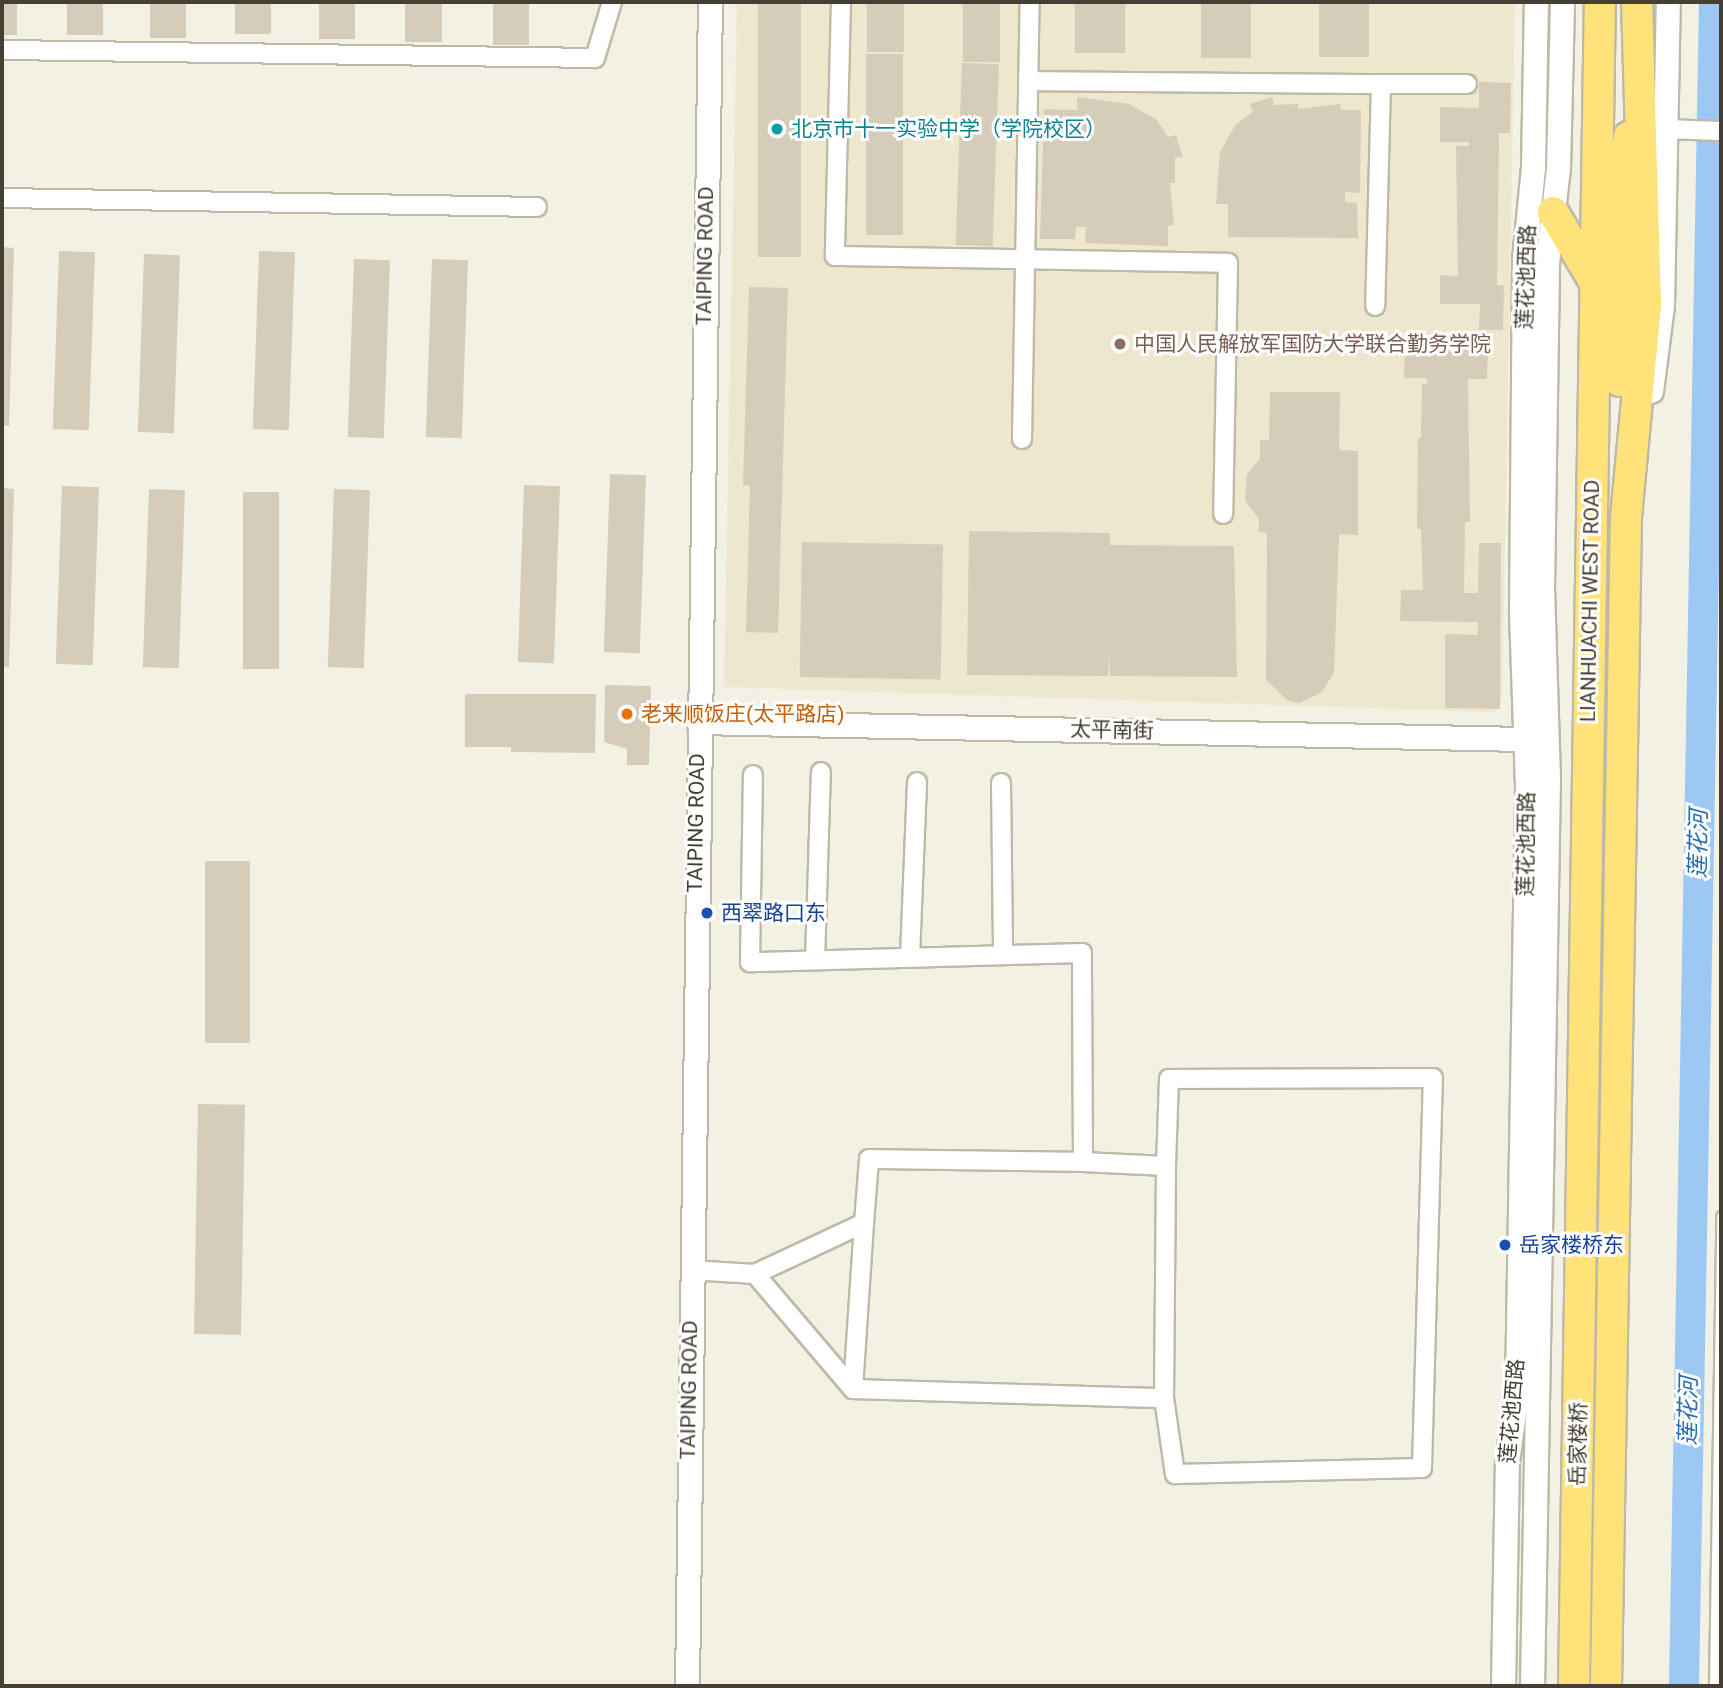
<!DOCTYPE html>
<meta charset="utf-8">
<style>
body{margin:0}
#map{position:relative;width:1723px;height:1688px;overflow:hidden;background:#f3f0e4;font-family:Roboto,"Noto Sans SC",sans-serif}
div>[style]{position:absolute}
.education>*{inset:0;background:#ede7cd}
.river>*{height:30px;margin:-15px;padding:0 15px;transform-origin:15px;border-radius:15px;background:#9dc8f3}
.building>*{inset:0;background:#d5cdb9;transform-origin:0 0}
.roads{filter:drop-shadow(2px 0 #bfb9a7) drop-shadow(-2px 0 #bfb9a7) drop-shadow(0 2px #bfb9a7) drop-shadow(0 -2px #bfb9a7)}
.service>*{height:9px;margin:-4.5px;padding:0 4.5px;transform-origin:4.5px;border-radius:4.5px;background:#fff}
.minor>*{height:18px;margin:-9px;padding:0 9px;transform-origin:9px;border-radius:9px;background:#fff}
.tertiary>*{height:23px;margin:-11.5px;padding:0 11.5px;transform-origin:11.5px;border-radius:11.5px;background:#fff}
.trunk>*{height:30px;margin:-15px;padding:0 15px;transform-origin:15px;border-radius:15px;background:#ffe27a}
.dots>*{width:19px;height:19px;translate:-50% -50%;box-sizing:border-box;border:4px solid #fff;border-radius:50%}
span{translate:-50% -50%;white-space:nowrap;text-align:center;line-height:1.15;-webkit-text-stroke:6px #fff;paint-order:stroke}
.culture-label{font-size:21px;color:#0d838f}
.left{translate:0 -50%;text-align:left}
.street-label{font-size:21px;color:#464034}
.education-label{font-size:21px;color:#785e54}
.food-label{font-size:21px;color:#c56008}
.transit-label{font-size:21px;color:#164399}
.water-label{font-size:23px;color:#286db6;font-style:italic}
.frame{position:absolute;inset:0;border:4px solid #464034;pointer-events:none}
</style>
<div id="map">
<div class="education">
<div style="clip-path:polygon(737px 2px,1515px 2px,1502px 698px,1495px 712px,724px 687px)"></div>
</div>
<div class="river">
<div style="left:1684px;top:1686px;width:1684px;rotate:-88.98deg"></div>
</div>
<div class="building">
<div style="left:2px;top:2px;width:15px;height:33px"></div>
<div style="left:67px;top:2px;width:36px;height:33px"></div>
<div style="left:150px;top:2px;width:36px;height:36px"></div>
<div style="left:235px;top:2px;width:36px;height:32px"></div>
<div style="left:319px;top:2px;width:36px;height:37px"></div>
<div style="left:405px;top:2px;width:37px;height:40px"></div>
<div style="left:493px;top:2px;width:36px;height:43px"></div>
<div style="left:758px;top:2px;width:43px;height:255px"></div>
<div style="left:867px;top:2px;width:37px;height:50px"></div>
<div style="left:963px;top:2px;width:37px;height:60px"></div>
<div style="left:1075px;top:2px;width:50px;height:51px"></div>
<div style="left:1201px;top:2px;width:50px;height:56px"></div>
<div style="left:1319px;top:2px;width:50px;height:55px"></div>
<div style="left:866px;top:54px;width:37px;height:181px"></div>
<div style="left:962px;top:63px;width:37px;height:182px;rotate:2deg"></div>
<div style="clip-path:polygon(1479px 82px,1511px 83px,1510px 133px,1499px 133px,1497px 285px,1504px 285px,1503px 330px,1479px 330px,1480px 304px,1440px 304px,1440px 275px,1458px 276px,1456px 146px,1469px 146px,1469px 142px,1440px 142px,1440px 107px,1479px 108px)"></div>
<div style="clip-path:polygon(1077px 97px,1129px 104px,1157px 120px,1168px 137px,1176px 135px,1183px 157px,1175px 158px,1175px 183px,1170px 183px,1174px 225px,1168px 226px,1168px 246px,1085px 243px,1086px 227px,1076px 227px,1075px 239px,1040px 239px,1044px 109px,1077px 110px)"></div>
<div style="clip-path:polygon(1272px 97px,1274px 105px,1298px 104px,1298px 109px,1340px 104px,1341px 110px,1361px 110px,1360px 193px,1345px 192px,1345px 202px,1357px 203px,1358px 238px,1228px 237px,1228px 204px,1216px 204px,1220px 152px,1236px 124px,1253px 112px,1250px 104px)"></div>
<div style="clip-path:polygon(2px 247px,14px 248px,9px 426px,2px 425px)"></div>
<div style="left:59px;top:251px;width:36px;height:178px;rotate:2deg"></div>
<div style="left:259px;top:251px;width:36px;height:178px;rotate:2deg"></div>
<div style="left:144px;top:254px;width:36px;height:178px;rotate:2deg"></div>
<div style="left:354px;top:259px;width:36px;height:178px;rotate:2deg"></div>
<div style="left:432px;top:259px;width:36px;height:178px;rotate:2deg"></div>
<div style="clip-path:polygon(749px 287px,788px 288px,778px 633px,746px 632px,750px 486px,743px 485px)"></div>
<div style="clip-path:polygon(1405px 344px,1488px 345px,1487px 379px,1468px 379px,1470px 522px,1465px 522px,1464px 593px,1478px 593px,1479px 543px,1501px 543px,1500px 709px,1445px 708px,1445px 634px,1478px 635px,1478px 622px,1400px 621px,1401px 590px,1423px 590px,1421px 529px,1417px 529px,1418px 438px,1421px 438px,1422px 384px,1427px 384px,1427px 378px,1404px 378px)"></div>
<div style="clip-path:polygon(1270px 392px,1340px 392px,1339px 450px,1358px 451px,1358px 535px,1339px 534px,1334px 672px,1322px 692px,1299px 703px,1287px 700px,1266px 680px,1267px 533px,1259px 532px,1259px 519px,1245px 501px,1247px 474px,1260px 459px,1260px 440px,1269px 440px)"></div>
<div style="left:610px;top:474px;width:36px;height:178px;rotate:2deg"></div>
<div style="left:524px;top:485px;width:36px;height:177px;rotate:2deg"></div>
<div style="left:62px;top:486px;width:37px;height:178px;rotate:2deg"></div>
<div style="clip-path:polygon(2px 488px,14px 489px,9px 667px,2px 666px)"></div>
<div style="left:149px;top:489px;width:36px;height:178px;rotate:2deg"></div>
<div style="left:334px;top:489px;width:36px;height:178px;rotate:2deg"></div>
<div style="left:243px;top:492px;width:36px;height:177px"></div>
<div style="clip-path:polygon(969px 531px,1110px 533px,1110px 545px,1234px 546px,1237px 677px,1110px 676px,1109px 653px,1108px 676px,967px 675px)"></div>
<div style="left:802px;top:542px;width:141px;height:135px;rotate:1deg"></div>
<div style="clip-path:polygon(605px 685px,651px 686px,649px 765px,627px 765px,627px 749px,604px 742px)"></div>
<div style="clip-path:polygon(465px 694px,596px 694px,595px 753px,511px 752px,511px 747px,465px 747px)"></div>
<div style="left:205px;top:861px;width:45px;height:182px"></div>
<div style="left:198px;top:1104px;width:47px;height:230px;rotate:1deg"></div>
</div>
<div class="roads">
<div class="service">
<div style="left:1714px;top:1686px;width:470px;rotate:-89.1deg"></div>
</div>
<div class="minor">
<div style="left:841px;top:2px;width:254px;rotate:91.4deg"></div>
<div style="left:835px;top:256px;width:393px;rotate:1deg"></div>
<div style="left:1228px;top:263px;width:251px;rotate:91.1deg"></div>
<div style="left:2px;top:50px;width:593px;rotate:0.77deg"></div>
<div style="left:595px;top:58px;width:59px;rotate:-73.1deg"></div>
<div style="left:1028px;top:81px;width:353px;rotate:0.5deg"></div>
<div style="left:1381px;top:84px;width:222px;rotate:91.5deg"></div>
<div style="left:1381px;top:84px;width:86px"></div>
<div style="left:1667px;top:129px;width:54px;rotate:2.1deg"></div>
<div style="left:2px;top:198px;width:535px;rotate:0.96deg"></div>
<div style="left:1022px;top:439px;width:437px;rotate:-89deg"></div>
<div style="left:1001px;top:783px;width:172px;rotate:89.3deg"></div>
<div style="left:910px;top:957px;width:175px;rotate:-87.7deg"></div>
<div style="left:815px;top:960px;width:188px;rotate:-88.2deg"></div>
<div style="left:691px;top:1270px;width:64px;rotate:3.6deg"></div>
<div style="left:755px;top:1274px;width:120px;rotate:-25.1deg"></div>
<div style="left:864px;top:1223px;width:64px;rotate:-85.5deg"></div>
<div style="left:869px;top:1159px;width:214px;rotate:0.8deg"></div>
<div style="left:1083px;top:1162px;width:209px;rotate:-90.3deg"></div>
<div style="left:1082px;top:953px;width:332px;rotate:178.4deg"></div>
<div style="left:750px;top:962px;width:187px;rotate:-89.1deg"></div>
<div style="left:755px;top:1274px;width:151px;rotate:49.6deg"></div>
<div style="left:853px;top:1389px;width:311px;rotate:1.7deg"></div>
<div style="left:1164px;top:1398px;width:77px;rotate:81.8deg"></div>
<div style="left:1175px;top:1474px;width:247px;rotate:-1.4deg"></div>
<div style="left:1422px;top:1468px;width:390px;rotate:-88.4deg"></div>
<div style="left:1433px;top:1078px;width:264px;rotate:179.8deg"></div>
<div style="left:1169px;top:1079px;width:87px;rotate:92deg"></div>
<div style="left:1166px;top:1166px;width:83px;rotate:-177.2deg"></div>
<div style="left:853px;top:1389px;width:166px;rotate:-86.2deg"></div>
<div style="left:1164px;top:1398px;width:232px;rotate:-89.5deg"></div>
</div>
<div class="tertiary">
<div style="left:1651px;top:391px;width:87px;rotate:-82.7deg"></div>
<div style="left:1662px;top:305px;width:303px;rotate:-88.9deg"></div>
<div style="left:698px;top:722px;width:827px;rotate:1.18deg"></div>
<div style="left:687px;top:1686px;width:1684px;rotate:-89.22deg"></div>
<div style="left:1503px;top:1686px;width:224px;rotate:-89deg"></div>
<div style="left:1507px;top:1462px;width:73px;rotate:-82.1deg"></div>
<div style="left:1517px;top:1390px;width:605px;rotate:-89.05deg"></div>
<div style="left:1527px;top:785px;width:174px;rotate:-92deg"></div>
<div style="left:1521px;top:611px;width:352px;rotate:-89.5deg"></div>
<div style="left:1524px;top:259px;width:91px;rotate:-84.4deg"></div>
<div style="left:1533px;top:168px;width:166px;rotate:-89deg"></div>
<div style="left:1532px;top:1686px;width:907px;rotate:-88.99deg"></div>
<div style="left:1548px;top:779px;width:192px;rotate:-91.8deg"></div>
<div style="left:1542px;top:587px;width:324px;rotate:-89.1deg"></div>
<div style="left:1547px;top:263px;width:96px;rotate:-83.4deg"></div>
<div style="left:1558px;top:168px;width:166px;rotate:-88.6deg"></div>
</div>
<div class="trunk">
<div style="left:1553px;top:212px;width:80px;rotate:59.3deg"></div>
<div style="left:1620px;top:381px;width:210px;rotate:-89.2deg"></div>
<div style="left:1623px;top:171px;width:35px;rotate:-80deg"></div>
<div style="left:1574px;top:1686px;width:1684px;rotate:-89.12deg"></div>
<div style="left:1606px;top:1686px;width:1169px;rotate:-89.02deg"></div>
<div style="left:1626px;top:517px;width:213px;rotate:-84.6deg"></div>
<div style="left:1646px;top:305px;width:303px;rotate:-91.7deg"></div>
</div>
</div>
<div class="dots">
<div style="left:777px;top:129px;background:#0f9aa8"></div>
<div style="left:1120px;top:344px;background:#8d6e63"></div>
<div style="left:627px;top:714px;background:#e8710a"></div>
<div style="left:707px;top:913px;background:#1a4fb4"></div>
<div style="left:1505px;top:1245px;background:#1a4fb4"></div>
</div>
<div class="culture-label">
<span class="left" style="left:791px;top:129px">北京市十一实验中学（学院校区）</span>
</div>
<div class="street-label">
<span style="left:705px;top:256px;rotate:-89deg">TAIPING ROAD</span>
<span style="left:1526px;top:277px;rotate:-88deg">莲花池西路</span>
<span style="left:1590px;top:601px;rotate:-89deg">LIANHUACHI WEST ROAD</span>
<span style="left:1112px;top:730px;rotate:1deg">太平南街</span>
<span style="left:696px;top:823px;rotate:-89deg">TAIPING ROAD</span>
<span style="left:1526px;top:844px;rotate:-89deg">莲花池西路</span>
<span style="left:689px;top:1390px;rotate:-89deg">TAIPING ROAD</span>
<span style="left:1512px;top:1411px;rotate:-85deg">莲花池西路</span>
<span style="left:1578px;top:1444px;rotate:-89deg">岳家楼桥</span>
</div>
<div class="education-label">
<span class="left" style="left:1134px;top:344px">中国人民解放军国防大学联合勤务学院</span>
</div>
<div class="food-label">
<span class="left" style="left:641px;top:714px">老来顺饭庄(太平路店)</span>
</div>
<div class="transit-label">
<span class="left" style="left:721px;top:913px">西翠路口东</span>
<span class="left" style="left:1519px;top:1245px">岳家楼桥东</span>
</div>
<div class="water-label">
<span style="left:1699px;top:844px;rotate:-89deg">莲花河</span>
<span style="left:1689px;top:1411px;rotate:-89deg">莲花河</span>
</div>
<div class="frame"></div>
</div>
